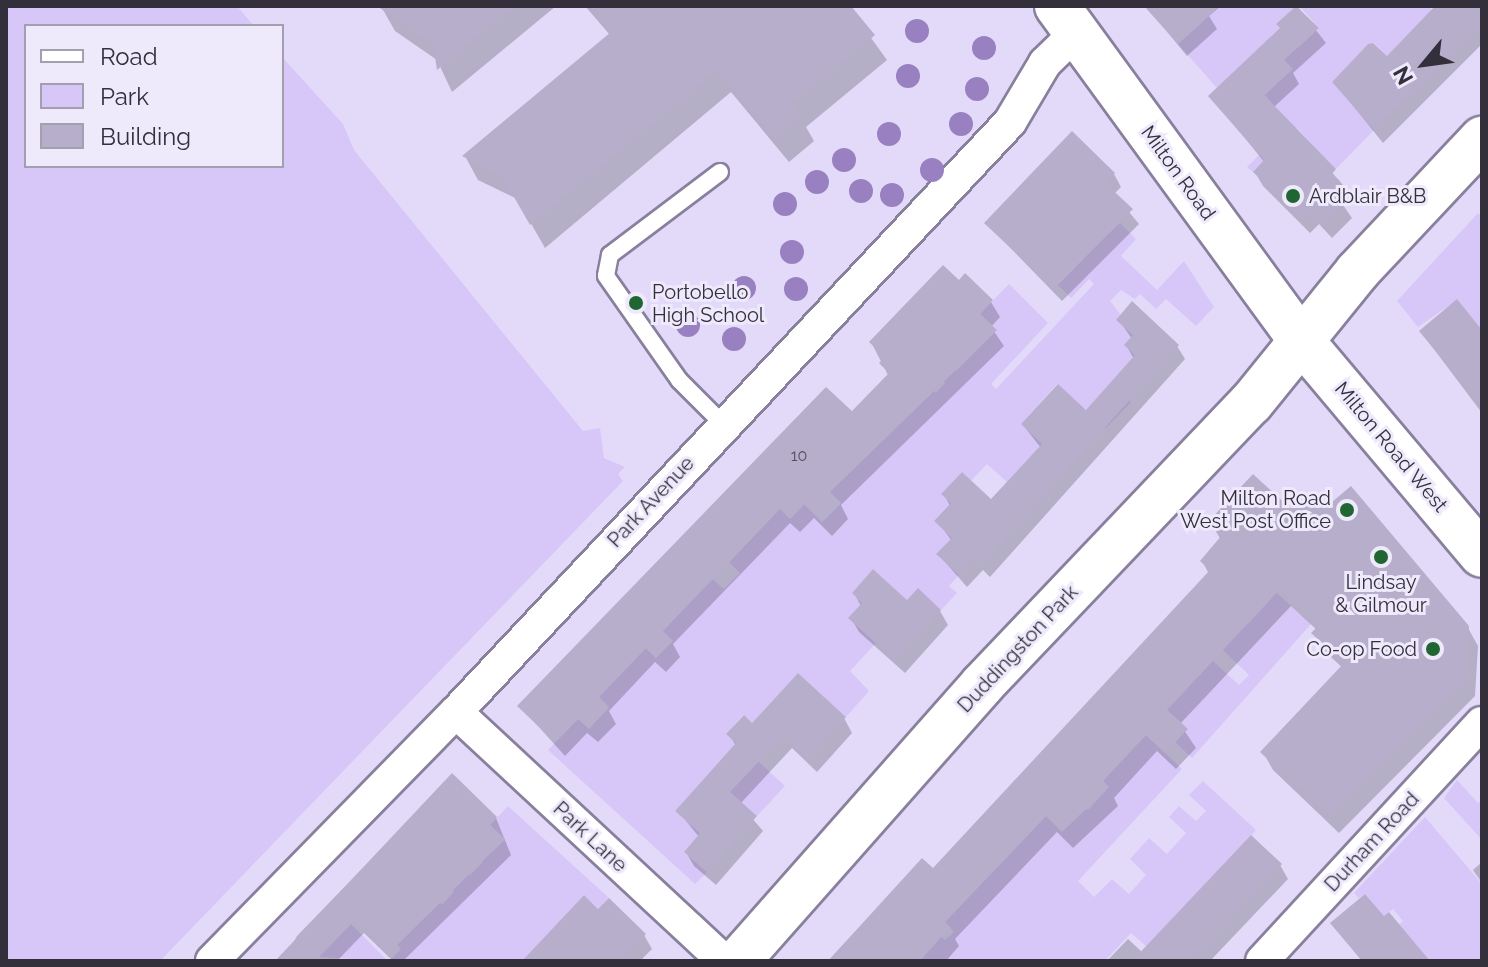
<!DOCTYPE html>
<style>
body{margin:0}
#map{position:relative;width:1488px;height:967px;overflow:hidden;background:#e3daf9;font-family:Raleway,sans-serif}
div>[style]{position:absolute}
.green>*{inset:0;background:#d7c7f9}
.shadow>*{inset:0;background:#0003}
.building>*{inset:0;background:#b7aecb}
.roads{filter:drop-shadow(2px 0 #88809c) drop-shadow(-2px 0 #88809c) drop-shadow(0 2px #88809c) drop-shadow(0 -2px #88809c)}
.lane>*{height:16px;margin:-8px;padding:0 8px;transform-origin:8px;border-radius:8px;background:#fff}
.street>*{height:32px;margin:-16px;padding:0 16px;transform-origin:16px;border-radius:16px;background:#fff}
.primary>*{height:44px;margin:-22px;padding:0 22px;transform-origin:22px;border-radius:22px;background:#fff}
.trees>*{width:24px;height:24px;margin:-12px;border-radius:50%;background:#9980c1}
.dots>*{width:22px;height:22px;translate:-50% -50%;box-sizing:border-box;border:4px solid #efe9fc;border-radius:50%}
span{translate:-50% -50%;white-space:nowrap;text-align:center;line-height:1.15;-webkit-text-stroke:6px #efe9fc;paint-order:stroke}
.number-label{font-size:16px;color:#544f5f}
.number-label span{-webkit-text-stroke-width:0}
.street-label{font-size:20px;color:#332f3b}
.poi-label{font-size:20px;color:#332f3b}
.left{translate:0 -50%;text-align:left}
.right{translate:-100% -50%;text-align:right}
.frame{position:absolute;inset:0;border:8px solid #332f3b;pointer-events:none}
.legend{position:absolute;left:24px;top:24px;width:260px;height:144px;box-sizing:border-box;background:#efe9fc;border:2px solid #a49faf;margin:0;padding:10px 14px;list-style:none;font-size:24px;color:#332f3b}
.legend li{display:flex;align-items:center;gap:16px;height:40px}
.legend b{width:40px;border:2px solid #a49faf}
.north{position:absolute;left:1384px;top:24px;width:80px;height:80px;-webkit-text-stroke:6px #efe9fc;paint-order:stroke;rotate:241deg;font-size:22px;font-weight:700;line-height:32px;text-align:center;color:#332f3b}
.north::after{content:'';display:block;margin:auto;width:28px;height:36px;background:#332f3b;clip-path:polygon(50% 0,100% 100%,50% 72%,0 100%)}
</style>
<div id="map">
<div class="green">
<div style="clip-path:polygon(6px 6px,237px 6px,254px 26px,26px 26px,26px 166px,282px 166px,282px 57px,343px 124px,354px 150px,583px 431px,600px 428px,604px 458px,625px 467px,618px 474px,623px 481px,160px 961px,6px 961px)"></div>
<div style="clip-path:polygon(1203px 6px,1296px 6px,1276px 24px,1298px 48px,1319px 28px,1299px 6px,1428px 6px,1434px 11px,1387px 56px,1374px 43px,1367px 45px,1332px 82px,1374px 130px,1336px 169px,1315px 148px,1298px 156px,1311px 143px,1297px 128px,1253px 172px,1247px 167px,1260px 154px,1273px 105px,1265px 95px,1292px 69px,1268px 41px,1217px 88px,1178px 44px,1210px 15px)"></div>
<div style="clip-path:polygon(1478px 213px,1482px 217px,1482px 336px,1471px 330px,1477px 324px,1457px 300px,1418px 327px,1397px 301px)"></div>
<div style="clip-path:polygon(1120px 223px,1136px 239px,1121px 256px,1157px 290px,1184px 261px,1214px 307px,1196px 326px,1166px 299px,1156px 309px,1140px 294px,1135px 299px,1121px 290px,1110px 301px,1121px 315px,1116px 320px,1133px 335px,1136px 355px,1111px 383px,1131px 402px,1106px 428px,1057px 384px,1021px 424px,1045px 446px,1016px 472px,1017px 491px,987px 464px,971px 481px,962px 472px,941px 494px,951px 503px,934px 521px,952px 538px,937px 555px,959px 575px,949px 586px,957px 593px,941px 610px,918px 589px,907px 600px,873px 569px,852px 593px,862px 603px,849px 618px,876px 643px,850px 671px,869px 691px,846px 717px,798px 673px,752px 723px,743px 715px,727px 733px,785px 786px,757px 816px,708px 774px,675px 811px,700px 833px,684px 852px,707px 872px,695px 884px,548px 750px,578px 719px,589px 728px,609px 708px,599px 697px,646px 648px,656px 658px,672px 641px,662px 631px,712px 579px,724px 589px,740px 573px,729px 562px,780px 508px,791px 518px,805px 504px,823px 521px,841px 503px,820px 482px,903px 421px,920px 377px,936px 393px,945px 383px,929px 367px,940px 356px,956px 371px,997px 330px,980px 314px,1009px 284px,1048px 323px,991px 384px,996px 389px,1094px 284px,1089px 279px,1071px 298px,1031px 259px,1106px 236px)"></div>
<div style="clip-path:polygon(1257px 575px,1311px 624px,1192px 758px,1175px 742px,1167px 710px,1155px 698px,1186px 664px,1199px 676px,1212px 660px,1239px 685px,1249px 675px,1183px 612px,1229px 607px,1248px 624px,1271px 599px)"></div>
<div style="clip-path:polygon(1146px 735px,1182px 769px,1078px 881px,1094px 897px,1112px 879px,1129px 894px,1146px 875px,1130px 859px,1149px 838px,1167px 854px,1186px 833px,1169px 817px,1179px 806px,1196px 821px,1206px 811px,1189px 795px,1203px 781px,1256px 830px,1147px 947px,1131px 933px,1105px 961px,920px 961px,934px 930px,945px 940px,954px 932px,945px 922px,1046px 816px,1089px 809px,1109px 787px,1102px 780px)"></div>
<div style="clip-path:polygon(1457px 780px,1478px 803px,1482px 800px,1482px 840px,1444px 798px)"></div>
<div style="clip-path:polygon(508px 806px,609px 898px,598px 909px,584px 895px,538px 944px,555px 961px,389px 961px,401px 949px,396px 943px,438px 901px,442px 905px,454px 892px,440px 877px,455px 861px,470px 875px,483px 862px,468px 847px,477px 838px,492px 852px,505px 840px,490px 825px)"></div>
<div style="clip-path:polygon(1425px 817px,1482px 884px,1482px 961px,1411px 961px,1418px 947px,1408px 935px,1389px 934px,1403px 921px,1393px 909px,1384px 916px,1365px 894px,1359px 898px,1354px 893px)"></div>
<div style="clip-path:polygon(351px 924px,388px 961px,319px 957px)"></div>
</div>
<div class="shadow">
<div style="clip-path:polygon(556px 6px,452px 92px,437px 60px,395px 31px,382px 8px)"></div>
<div style="clip-path:polygon(585px 6px,848px 6px,887px 60px,806px 127px,814px 141px,789px 162px,731px 92px,545px 248px,517px 199px,478px 180px,465px 156px,610px 35px)"></div>
<div style="clip-path:polygon(1146px 6px,1221px 6px,1209px 16px,1217px 29px,1187px 56px)"></div>
<div style="clip-path:polygon(1439px 6px,1482px 6px,1482px 44px,1383px 143px,1334px 82px,1387px 59px)"></div>
<div style="clip-path:polygon(1298px 7px,1326px 43px,1293px 73px,1299px 84px,1274px 107px,1343px 185px,1346px 196px,1341px 202px,1352px 218px,1332px 238px,1319px 224px,1310px 233px,1263px 186px,1255px 172px,1265px 163px,1211px 96px,1282px 30px,1278px 24px)"></div>
<div style="clip-path:polygon(1114px 174px,1121px 187px,1114px 194px,1139px 224px,1062px 301px,986px 223px)"></div>
<div style="clip-path:polygon(959px 283px,991px 302px,1000px 317px,991px 327px,1004px 346px,841px 505px,848px 519px,832px 536px,814px 518px,800px 532px,790px 523px,673px 644px,680px 657px,666px 672px,655px 662px,609px 711px,616px 724px,598px 742px,587px 733px,565px 756px,520px 706px,852px 414px,889px 377px,871px 342px)"></div>
<div style="clip-path:polygon(1457px 302px,1482px 333px,1482px 413px,1421px 332px)"></div>
<div style="clip-path:polygon(1119px 320px,1177px 346px,1185px 359px,990px 577px,983px 570px,967px 587px,939px 555px,952px 541px,937px 521px,950px 506px,944px 494px,991px 502px,1041px 448px,1023px 425px,1086px 413px,1134px 359px,1126px 345px,1132px 339px)"></div>
<div style="clip-path:polygon(1290px 510px,1468px 628px,1478px 646px,1475px 696px,1339px 833px,1273px 770px,1263px 752px,1343px 668px,1324px 651px,1317px 630px,1291px 606px,1180px 724px,1196px 748px,1176px 769px,1157px 751px,1114px 798px,1118px 806px,1073px 848px,1057px 832px,955px 939px,959px 946px,946px 961px,828px 961px,922px 860px,933px 871px,1209px 574px,1202px 561px,1221px 540px,1211px 523px)"></div>
<div style="clip-path:polygon(854px 593px,940px 611px,948px 625px,905px 673px,859px 632px,851px 618px,861px 606px)"></div>
<div style="clip-path:polygon(844px 718px,852px 733px,817px 772px,792px 748px,740px 804px,763px 831px,716px 885px,694px 866px,686px 852px,699px 837px,678px 811px,736px 746px,729px 734px,753px 726px)"></div>
<div style="clip-path:polygon(452px 776px,496px 818px,511px 855px,403px 961px,393px 961px,364px 933px,337px 961px,284px 961px,297px 936px)"></div>
<div style="clip-path:polygon(1482px 862px,1482px 883px,1473px 870px)"></div>
<div style="clip-path:polygon(1280px 865px,1288px 879px,1210px 961px,1107px 961px,1128px 939px,1143px 953px)"></div>
<div style="clip-path:polygon(598px 912px,644px 935px,652px 949px,640px 961px,525px 961px)"></div>
</div>
<div class="building">
<div style="clip-path:polygon(377px 6px,514px 6px,437px 70px,433px 44px)"></div>
<div style="clip-path:polygon(589px 6px,851px 6px,875px 35px,792px 104px,802px 116px,775px 139px,717px 70px,530px 225px,502px 176px,462px 156px,611px 32px)"></div>
<div style="clip-path:polygon(1144px 6px,1220px 6px,1178px 44px)"></div>
<div style="clip-path:polygon(1296px 6px,1319px 28px,1284px 60px,1293px 69px,1264px 95px,1336px 169px,1332px 174px,1340px 181px,1332px 190px,1345px 203px,1323px 226px,1310px 212px,1302px 220px,1253px 172px,1264px 160px,1208px 96px,1280px 28px,1276px 24px)"></div>
<div style="clip-path:polygon(1435px 6px,1482px 6px,1482px 27px,1374px 130px,1332px 82px,1368px 44px,1373px 43px,1387px 56px)"></div>
<div style="clip-path:polygon(1072px 131px,1115px 173px,1105px 183px,1133px 209px,1054px 289px,984px 223px)"></div>
<div style="clip-path:polygon(943px 265px,959px 280px,965px 273px,993px 300px,980px 314px,997px 330px,830px 492px,841px 503px,822px 522px,804px 504px,790px 519px,780px 509px,663px 631px,673px 641px,656px 658px,646px 648px,599px 697px,609px 707px,589px 729px,578px 719px,555px 742px,517px 706px,826px 387px,852px 411px,889px 373px,879px 363px,885px 357px,869px 342px)"></div>
<div style="clip-path:polygon(1457px 299px,1482px 330px,1480px 405px,1419px 331px)"></div>
<div style="clip-path:polygon(1132px 301px,1179px 345px,982px 565px,975px 558px,959px 575px,936px 554px,952px 538px,934px 521px,951px 503px,941px 494px,962px 472px,991px 499px,1042px 444px,1021px 424px,1058px 384px,1086px 410px,1135px 355px,1124px 345px,1133px 335px,1116px 320px)"></div>
<div style="clip-path:polygon(1253px 474px,1290px 508px,1332px 502px,1351px 486px,1469px 626px,1466px 678px,1328px 816px,1260px 752px,1344px 663px,1311px 633px,1318px 626px,1280px 589px,1167px 710px,1188px 729px,1165px 753px,1146px 735px,1103px 781px,1109px 787px,1062px 832px,1046px 816px,945px 922px,950px 927px,920px 961px,828px 961px,922px 858px,933px 868px,1210px 570px,1200px 561px,1222px 535px,1208px 522px)"></div>
<div style="clip-path:polygon(873px 569px,907px 600px,918px 588px,941px 610px,896px 661px,848px 618px,862px 603px,852px 593px)"></div>
<div style="clip-path:polygon(798px 673px,846px 717px,808px 759px,783px 736px,730px 792px,757px 816px,707px 872px,684px 852px,700px 833px,675px 811px,736px 743px,726px 734px,744px 715px,752px 723px)"></div>
<div style="clip-path:polygon(452px 773px,497px 817px,490px 825px,505px 839px,389px 953px,355px 920px,315px 961px,275px 961px)"></div>
<div style="clip-path:polygon(1251px 835px,1282px 864px,1208px 943px,1191px 961px,1132px 961px)"></div>
<div style="clip-path:polygon(1365px 894px,1384px 916px,1389px 912px,1430px 961px,1362px 961px,1330px 923px)"></div>
<div style="clip-path:polygon(584px 895px,598px 909px,609px 898px,646px 934px,620px 961px,522px 961px)"></div>
</div>
<div class="roads">
<div class="lane">
<div style="left:720px;top:172px;width:138px;rotate:143deg"></div>
<div style="left:610px;top:255px;width:21px;rotate:101deg"></div>
<div style="left:606px;top:276px;width:127px;rotate:54.9deg"></div>
<div style="left:679px;top:380px;width:62px;rotate:45deg"></div>
</div>
<div class="street">
<div style="left:456px;top:712px;width:366px;rotate:42.9deg"></div>
<div style="left:212px;top:961px;width:349px;rotate:-45.6deg"></div>
<div style="left:456px;top:712px;width:809px;rotate:-46.8deg"></div>
<div style="left:1010px;top:122px;width:69px;rotate:-59.3deg"></div>
<div style="left:1045px;top:63px;width:43px;rotate:-44.1deg"></div>
<div style="left:1262px;top:961px;width:324px;rotate:-47.3deg"></div>
</div>
<div class="primary">
<div style="left:1057px;top:6px;width:412px;rotate:53.9deg"></div>
<div style="left:1300px;top:339px;width:282px;rotate:49.9deg"></div>
<div style="left:738px;top:961px;width:368px;rotate:-48.5deg"></div>
<div style="left:982px;top:685px;width:390px;rotate:-46.4deg"></div>
<div style="left:1251px;top:403px;width:169px;rotate:-51deg"></div>
<div style="left:1357px;top:272px;width:183px;rotate:-46.8deg"></div>
</div>
</div>
<div class="trees">
<div style="left:917px;top:31px"></div>
<div style="left:984px;top:48px"></div>
<div style="left:908px;top:76px"></div>
<div style="left:977px;top:89px"></div>
<div style="left:961px;top:124px"></div>
<div style="left:889px;top:134px"></div>
<div style="left:844px;top:160px"></div>
<div style="left:932px;top:170px"></div>
<div style="left:817px;top:182px"></div>
<div style="left:861px;top:191px"></div>
<div style="left:892px;top:195px"></div>
<div style="left:785px;top:204px"></div>
<div style="left:792px;top:252px"></div>
<div style="left:744px;top:288px"></div>
<div style="left:796px;top:289px"></div>
<div style="left:688px;top:325px"></div>
<div style="left:734px;top:339px"></div>
</div>
<div class="dots">
<div style="left:1293px;top:196px;background:#1f6633"></div>
<div style="left:636px;top:303px;background:#1f6633"></div>
<div style="left:1347px;top:510px;background:#1f6633"></div>
<div style="left:1381px;top:557px;background:#1f6633"></div>
<div style="left:1433px;top:649px;background:#1f6633"></div>
</div>
<div class="number-label">
<span style="left:799px;top:456px">10</span>
</div>
<div class="street-label">
<span style="left:1178px;top:173px;rotate:54deg">Milton Road</span>
<span style="left:1391px;top:447px;rotate:50deg">Milton Road West</span>
<span style="left:651px;top:502px;rotate:-47deg">Park Avenue</span>
<span style="left:1018px;top:649px;rotate:-47deg">Duddingston Park</span>
<span style="left:590px;top:837px;rotate:43deg">Park Lane</span>
<span style="left:1372px;top:842px;rotate:-47deg">Durham Road</span>
</div>
<div class="poi-label">
<span class="left" style="left:1309px;top:196px">Ardblair B&amp;B</span>
<span class="left" style="left:652px;top:304px">Portobello<br>High School</span>
<span class="right" style="left:1331px;top:510px">Milton Road<br>West Post Office</span>
<span style="left:1381px;top:594px">Lindsay<br>&amp; Gilmour</span>
<span class="right" style="left:1417px;top:649px">Co-op Food</span>
</div>
<div class="frame"></div>
<ul class="legend">
<li><b style="height:10px;background:#fff"></b>Road</li>
<li><b style="height:22px;background:#d7c7f9"></b>Park</li>
<li><b style="height:22px;background:#b7aecb"></b>Building</li>
</ul>
<div class="north">N</div>
</div>
